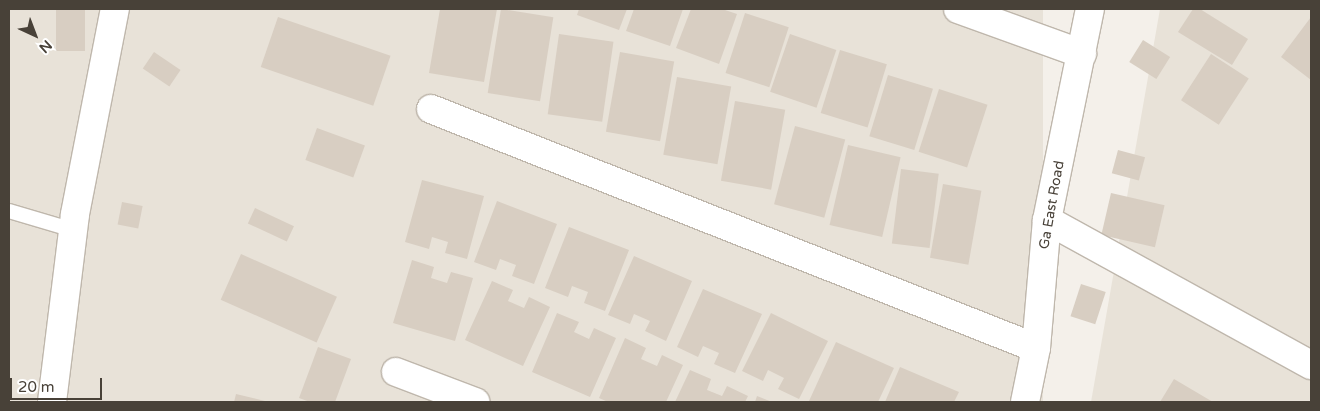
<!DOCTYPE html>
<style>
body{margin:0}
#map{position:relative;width:1320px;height:411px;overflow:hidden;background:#f4f0ea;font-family:"Varela Round",sans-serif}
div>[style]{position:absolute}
.residential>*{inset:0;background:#e8e2d8;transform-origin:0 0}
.building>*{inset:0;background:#d8cec2;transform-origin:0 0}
.roads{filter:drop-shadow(1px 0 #bfb7ac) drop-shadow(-1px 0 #bfb7ac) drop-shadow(0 1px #bfb7ac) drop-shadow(0 -1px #bfb7ac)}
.service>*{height:14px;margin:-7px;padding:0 7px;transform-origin:7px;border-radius:7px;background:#fff}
.minor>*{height:28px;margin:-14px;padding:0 14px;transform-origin:14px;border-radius:14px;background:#fff}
.tertiary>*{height:28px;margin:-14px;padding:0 14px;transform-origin:14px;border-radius:14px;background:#fff}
span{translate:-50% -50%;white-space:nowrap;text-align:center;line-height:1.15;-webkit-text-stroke:4.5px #fff;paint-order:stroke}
.street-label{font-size:14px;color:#484138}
.frame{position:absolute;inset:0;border:10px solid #484138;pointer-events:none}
.north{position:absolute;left:10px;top:10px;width:50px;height:50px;-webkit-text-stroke:4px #fff;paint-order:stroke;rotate:137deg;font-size:14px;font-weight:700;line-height:20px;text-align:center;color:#484138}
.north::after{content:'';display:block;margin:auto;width:18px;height:22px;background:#484138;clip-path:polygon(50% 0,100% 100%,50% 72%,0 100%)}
.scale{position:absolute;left:10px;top:378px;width:92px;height:22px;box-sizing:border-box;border:2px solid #484138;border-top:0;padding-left:6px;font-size:15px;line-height:18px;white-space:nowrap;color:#484138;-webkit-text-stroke:4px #fff;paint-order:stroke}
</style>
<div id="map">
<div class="residential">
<div style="left:9px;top:9px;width:1034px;height:393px"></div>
<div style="clip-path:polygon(1160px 9px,1311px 9px,1311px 402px,1091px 402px)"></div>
</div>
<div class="building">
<div style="left:56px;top:9px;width:29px;height:42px"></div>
<div style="clip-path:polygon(440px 9px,497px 9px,484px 82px,429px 73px)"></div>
<div style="left:501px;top:9px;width:53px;height:85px;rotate:9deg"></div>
<div style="clip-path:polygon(579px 9px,627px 9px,619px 30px,577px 15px)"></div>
<div style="clip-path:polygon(634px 9px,683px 9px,670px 46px,626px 31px)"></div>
<div style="clip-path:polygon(691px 9px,722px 9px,737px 14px,719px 64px,676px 48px)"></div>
<div style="clip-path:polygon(1193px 9px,1200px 9px,1248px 39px,1232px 65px,1178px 32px)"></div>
<div style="left:745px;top:13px;width:46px;height:63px;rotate:18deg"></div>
<div style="left:278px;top:17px;width:119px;height:53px;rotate:19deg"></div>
<div style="clip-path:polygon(1311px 17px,1311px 80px,1281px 57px)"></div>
<div style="left:559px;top:34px;width:55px;height:81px;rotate:8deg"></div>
<div style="left:790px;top:34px;width:49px;height:61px;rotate:19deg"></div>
<div style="left:1143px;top:40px;width:32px;height:26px;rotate:32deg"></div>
<div style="left:840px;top:50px;width:49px;height:66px;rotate:17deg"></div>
<div style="left:154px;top:52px;width:32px;height:20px;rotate:34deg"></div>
<div style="left:620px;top:52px;width:55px;height:81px;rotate:10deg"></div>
<div style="left:1211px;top:54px;width:45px;height:55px;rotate:33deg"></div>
<div style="left:888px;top:75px;width:47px;height:64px;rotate:17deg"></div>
<div style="left:677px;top:77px;width:55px;height:79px;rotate:10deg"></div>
<div style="left:939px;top:89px;width:51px;height:66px;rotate:18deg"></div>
<div style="left:735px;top:101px;width:51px;height:81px;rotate:10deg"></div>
<div style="left:795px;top:126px;width:52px;height:81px;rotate:15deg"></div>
<div style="left:317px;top:128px;width:51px;height:34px;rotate:20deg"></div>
<div style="left:848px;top:145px;width:54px;height:82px;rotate:13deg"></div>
<div style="left:1118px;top:150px;width:28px;height:24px;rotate:15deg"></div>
<div style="left:901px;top:169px;width:38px;height:75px;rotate:7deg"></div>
<div style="clip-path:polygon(422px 180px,484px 196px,467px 259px,445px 253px,448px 242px,432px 237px,429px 249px,405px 242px)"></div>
<div style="left:943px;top:184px;width:39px;height:75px;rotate:10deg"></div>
<div style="left:1111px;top:193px;width:55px;height:43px;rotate:13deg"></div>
<div style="clip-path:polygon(497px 201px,557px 224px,534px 284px,512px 276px,516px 265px,500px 259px,496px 270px,474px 262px)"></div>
<div style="left:122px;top:202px;width:21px;height:23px;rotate:11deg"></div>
<div style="left:255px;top:208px;width:43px;height:17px;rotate:25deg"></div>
<div style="clip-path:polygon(569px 227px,629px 250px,605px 311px,584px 303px,588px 292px,572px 286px,568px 297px,545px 288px)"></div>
<div style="left:241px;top:254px;width:105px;height:50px;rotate:24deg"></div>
<div style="clip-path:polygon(634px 256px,692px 281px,666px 341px,645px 331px,650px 321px,634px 314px,630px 324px,608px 315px)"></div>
<div style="clip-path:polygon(412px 260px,434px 267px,431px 278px,447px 283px,451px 272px,473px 278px,455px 341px,393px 323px)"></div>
<div style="clip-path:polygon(492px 281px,513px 290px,508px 301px,524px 308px,529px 297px,550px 307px,523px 366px,465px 340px)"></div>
<div style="left:1081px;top:284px;width:26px;height:34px;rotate:18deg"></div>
<div style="clip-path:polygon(703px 289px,762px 314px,735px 373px,714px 364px,719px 353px,703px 346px,698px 357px,677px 347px)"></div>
<div style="clip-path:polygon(557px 313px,579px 322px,574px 332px,589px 339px,594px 328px,616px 338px,590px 397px,532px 372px)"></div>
<div style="clip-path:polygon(771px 313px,828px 341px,799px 399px,778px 389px,784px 378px,768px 370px,763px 381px,742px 371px)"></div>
<div style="clip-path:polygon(625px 338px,646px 348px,641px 359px,657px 366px,662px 355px,683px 365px,666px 402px,608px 402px,599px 398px)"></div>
<div style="clip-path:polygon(836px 342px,894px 368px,878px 402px,809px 401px)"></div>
<div style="clip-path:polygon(318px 347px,351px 359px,335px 402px,310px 402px,299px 398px)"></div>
<div style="clip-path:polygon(900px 367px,959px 392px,954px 402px,885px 402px)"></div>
<div style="clip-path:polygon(690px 370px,711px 379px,707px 390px,722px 396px,727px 386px,748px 396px,745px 402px,675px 402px)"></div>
<div style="clip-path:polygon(1174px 379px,1213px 402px,1160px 402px)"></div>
<div style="clip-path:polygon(236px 394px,269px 402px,234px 402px)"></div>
<div style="clip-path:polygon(757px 396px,772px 402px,755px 402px)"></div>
</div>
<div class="roads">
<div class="service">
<div style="left:9px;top:211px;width:67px;rotate:16.5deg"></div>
</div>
<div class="minor">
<div style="left:958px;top:9px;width:132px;rotate:19.9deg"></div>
<div style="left:431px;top:109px;width:650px;rotate:21.56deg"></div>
<div style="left:1047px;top:220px;width:301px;rotate:28.8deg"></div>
<div style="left:396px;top:372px;width:85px;rotate:20.8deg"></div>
<div style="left:52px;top:402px;width:189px;rotate:-83deg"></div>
<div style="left:75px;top:214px;width:209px;rotate:-79deg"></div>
</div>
<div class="tertiary">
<div style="left:1025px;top:402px;width:55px;rotate:-78.5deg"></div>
<div style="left:1036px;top:348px;width:128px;rotate:-85.1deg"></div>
<div style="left:1047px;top:220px;width:215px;rotate:-78.5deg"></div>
</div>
</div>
<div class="street-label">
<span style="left:1052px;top:205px;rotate:-80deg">Ga East Road</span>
</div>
<div class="frame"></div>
<div class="north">N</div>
<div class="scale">20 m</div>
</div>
